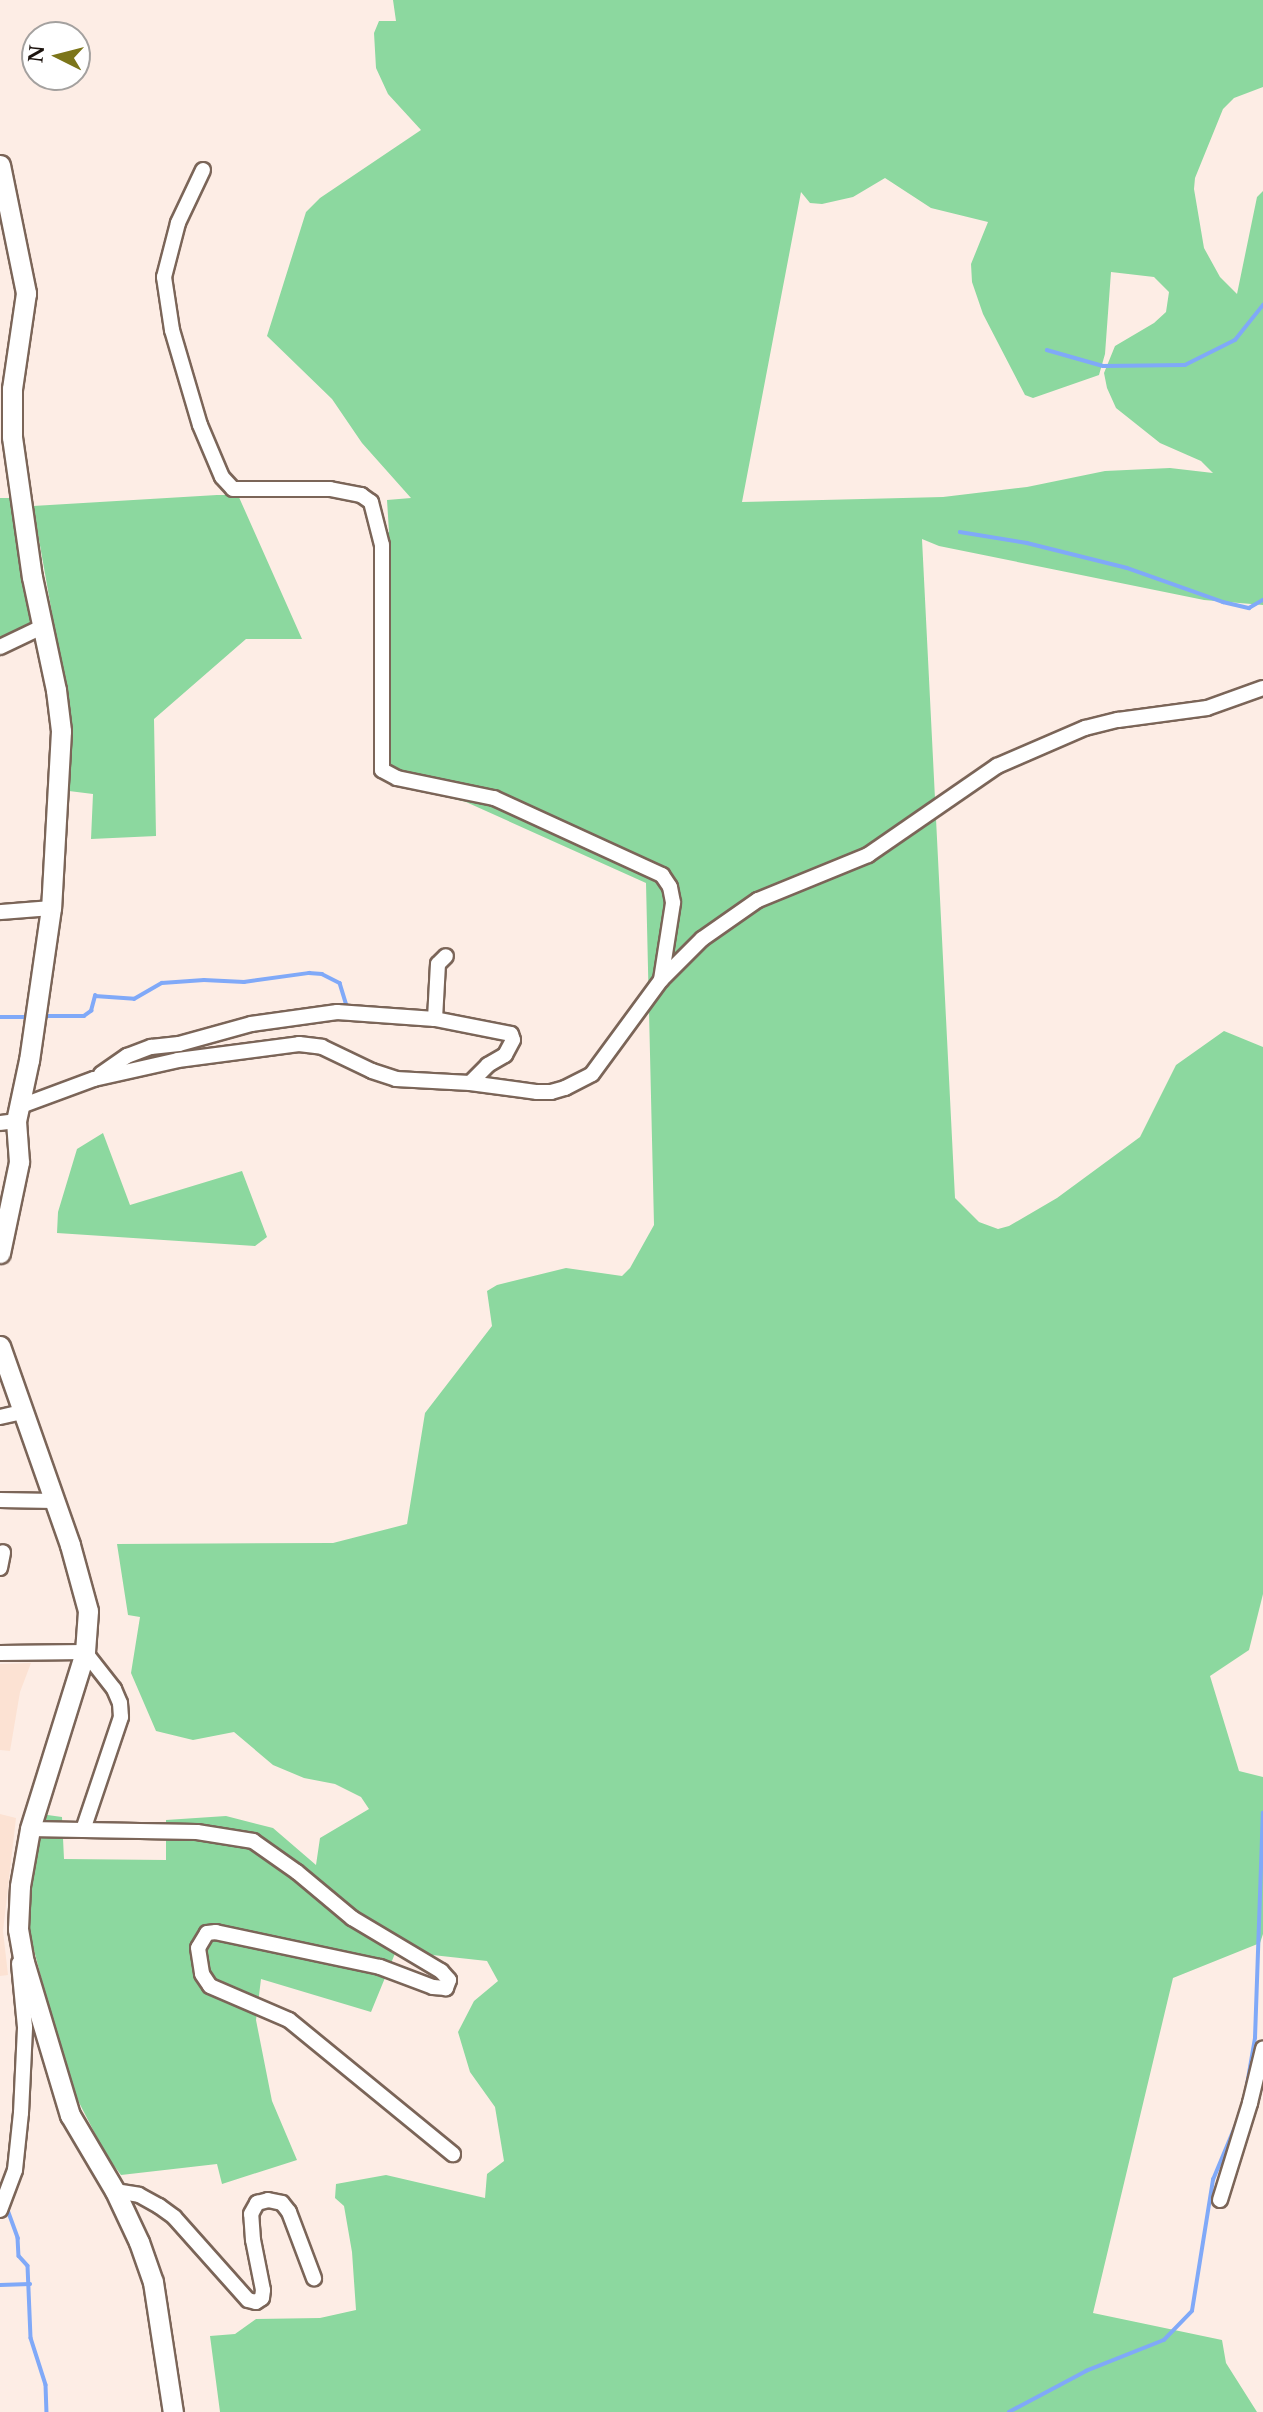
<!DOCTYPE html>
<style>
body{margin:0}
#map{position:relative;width:1263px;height:2412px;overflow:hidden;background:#fdede5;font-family:"Libre Baskerville",serif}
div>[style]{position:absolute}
.built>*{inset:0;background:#fce2d3}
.green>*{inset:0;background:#8cd89f}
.stream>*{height:3.5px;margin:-1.75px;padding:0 1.75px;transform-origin:1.75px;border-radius:1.75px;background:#80a9f8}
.roads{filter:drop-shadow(2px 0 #7b6558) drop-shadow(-2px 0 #7b6558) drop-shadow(0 2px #7b6558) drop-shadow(0 -2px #7b6558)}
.minor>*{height:14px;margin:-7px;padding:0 7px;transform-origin:7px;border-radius:7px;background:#fff}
.tertiary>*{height:19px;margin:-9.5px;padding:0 9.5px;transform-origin:9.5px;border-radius:9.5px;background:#fff}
span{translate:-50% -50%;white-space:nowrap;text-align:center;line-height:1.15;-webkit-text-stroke:5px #fff;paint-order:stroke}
.north{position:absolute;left:21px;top:21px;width:70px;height:70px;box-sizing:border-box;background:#fff;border:2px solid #a4a19f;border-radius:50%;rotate:276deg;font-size:19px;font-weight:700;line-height:28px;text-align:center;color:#1c130e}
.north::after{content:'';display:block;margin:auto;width:24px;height:32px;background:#7c7519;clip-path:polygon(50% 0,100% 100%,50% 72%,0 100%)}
</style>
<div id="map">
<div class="built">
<div style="clip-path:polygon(31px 1663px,20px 1692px,10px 1751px,0 1750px,0 1664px)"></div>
<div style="clip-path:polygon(0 1814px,16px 1818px,3px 1931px,8px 1975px,0 1976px)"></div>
</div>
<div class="green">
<div style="clip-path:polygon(evenodd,393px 0,1263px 0,1263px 87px,1234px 98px,1223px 109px,1195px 178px,1194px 189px,1204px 248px,1220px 277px,1237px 294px,1257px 197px,1263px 191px,1263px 605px,1204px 600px,939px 546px,922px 539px,955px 1198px,979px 1222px,998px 1229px,1009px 1226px,1057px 1198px,1140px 1137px,1176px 1065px,1224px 1031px,1263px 1047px,1263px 1594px,1249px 1650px,1210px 1676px,1239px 1771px,1263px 1777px,1263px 1934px,1260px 1943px,1173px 1978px,1093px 2313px,1222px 2340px,1226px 2363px,1257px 2412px,220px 2412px,210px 2336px,235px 2334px,256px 2319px,320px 2318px,356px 2310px,352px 2252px,344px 2206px,335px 2198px,336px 2184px,386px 2175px,485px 2198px,487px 2174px,504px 2161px,495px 2107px,470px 2072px,458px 2032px,474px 2001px,498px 1981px,487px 1961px,396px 1951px,371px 2012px,261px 1979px,256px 2020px,272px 2101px,297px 2160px,222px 2184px,217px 2164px,121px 2175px,106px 2155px,69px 2083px,26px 1920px,33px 1813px,62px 1817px,64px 1859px,166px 1860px,166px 1820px,226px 1816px,273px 1828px,316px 1865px,320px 1838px,369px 1809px,361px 1797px,335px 1784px,304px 1778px,273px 1765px,234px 1732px,193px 1740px,156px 1731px,131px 1673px,140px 1617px,128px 1615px,117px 1544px,333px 1543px,407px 1524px,425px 1413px,492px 1326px,487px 1291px,497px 1285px,566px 1268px,622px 1276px,630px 1268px,654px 1225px,646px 883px,466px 802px,394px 784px,381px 777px,376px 539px,389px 532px,387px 500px,411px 498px,362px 443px,332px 399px,267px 336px,306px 212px,320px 198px,421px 130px,388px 94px,376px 68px,374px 33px,379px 21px,396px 21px,393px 0,885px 178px,931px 208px,988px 222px,971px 264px,972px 282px,983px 314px,1025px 395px,1033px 398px,1099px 375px,1105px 354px,1111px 272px,1154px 277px,1169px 292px,1166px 312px,1154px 323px,1115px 346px,1104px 373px,1107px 388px,1116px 408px,1160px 443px,1201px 461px,1213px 473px,1170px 468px,1105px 471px,1027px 487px,943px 497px,742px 502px,801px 192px,810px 203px,822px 204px,853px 197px,885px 178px)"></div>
<div style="clip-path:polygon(217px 495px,238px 495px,302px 639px,246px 639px,154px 719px,156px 836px,91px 839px,93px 794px,69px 791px,72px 726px,33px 506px)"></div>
<div style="clip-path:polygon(0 498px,14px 498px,39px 638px,0 654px)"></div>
<div style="clip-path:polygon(103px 1133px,130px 1205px,242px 1171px,267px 1237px,255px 1246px,57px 1233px,58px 1212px,77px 1149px)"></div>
</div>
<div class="stream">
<div style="left:1047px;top:350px;width:58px;rotate:15.9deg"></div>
<div style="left:1103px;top:366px;width:82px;rotate:-0.7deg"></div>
<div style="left:1185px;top:365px;width:56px;rotate:-26.6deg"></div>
<div style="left:1235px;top:340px;width:45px;rotate:-51.3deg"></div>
<div style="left:960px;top:532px;width:68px;rotate:9.3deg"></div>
<div style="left:1027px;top:543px;width:103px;rotate:14deg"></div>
<div style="left:1127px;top:568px;width:102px;rotate:19.5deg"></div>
<div style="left:1223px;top:602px;width:27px;rotate:13deg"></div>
<div style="left:1249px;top:608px;width:16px;rotate:-30deg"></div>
<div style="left:41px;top:1016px;width:43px"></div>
<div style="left:84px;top:1016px;width:9px;rotate:-36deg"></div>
<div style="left:91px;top:1011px;width:16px;rotate:-75deg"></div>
<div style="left:95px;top:996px;width:39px;rotate:4deg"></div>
<div style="left:134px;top:999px;width:32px;rotate:-30deg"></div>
<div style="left:162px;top:983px;width:42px;rotate:-4.1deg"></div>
<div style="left:204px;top:980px;width:40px;rotate:2.9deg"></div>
<div style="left:244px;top:982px;width:66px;rotate:-7.9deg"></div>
<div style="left:309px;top:973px;width:13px;rotate:4deg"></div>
<div style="left:322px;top:974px;width:20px;rotate:27deg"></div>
<div style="left:340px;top:983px;width:28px;rotate:73deg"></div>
<div style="left:0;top:1017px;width:24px"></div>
<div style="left:1247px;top:2085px;width:48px;rotate:-80.3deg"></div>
<div style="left:1255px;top:2038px;width:225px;rotate:-88deg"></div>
<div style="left:8px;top:2210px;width:30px;rotate:70deg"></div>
<div style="left:18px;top:2238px;width:18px;rotate:87deg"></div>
<div style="left:19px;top:2256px;width:13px;rotate:48deg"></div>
<div style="left:28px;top:2266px;width:72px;rotate:87.6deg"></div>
<div style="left:31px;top:2338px;width:49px;rotate:72.3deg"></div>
<div style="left:46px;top:2385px;width:27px;rotate:88deg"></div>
<div style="left:0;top:2285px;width:30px;rotate:-2deg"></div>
<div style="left:1009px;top:2412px;width:87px;rotate:-28deg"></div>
<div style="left:1086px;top:2371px;width:84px;rotate:-21.7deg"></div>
<div style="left:1164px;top:2340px;width:40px;rotate:-46deg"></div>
<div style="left:1192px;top:2311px;width:133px;rotate:-80.9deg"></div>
<div style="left:1213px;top:2180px;width:63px;rotate:-67.5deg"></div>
</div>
<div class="roads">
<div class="minor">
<div style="left:203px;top:170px;width:59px;rotate:115.3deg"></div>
<div style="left:178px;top:223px;width:56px;rotate:104.5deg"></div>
<div style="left:164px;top:277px;width:54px;rotate:81.4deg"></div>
<div style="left:172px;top:330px;width:99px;rotate:73.6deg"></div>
<div style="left:200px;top:425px;width:56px;rotate:67.1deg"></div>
<div style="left:222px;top:477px;width:16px;rotate:47deg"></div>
<div style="left:233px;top:489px;width:97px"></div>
<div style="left:330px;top:489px;width:32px;rotate:11deg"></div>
<div style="left:361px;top:495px;width:12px;rotate:35deg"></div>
<div style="left:371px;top:502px;width:44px;rotate:75.7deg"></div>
<div style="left:382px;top:545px;width:225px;rotate:90deg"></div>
<div style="left:382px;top:770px;width:17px;rotate:28deg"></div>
<div style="left:397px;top:778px;width:99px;rotate:11.7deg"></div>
<div style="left:494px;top:798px;width:185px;rotate:24.6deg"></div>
<div style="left:662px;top:875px;width:14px;rotate:56deg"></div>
<div style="left:670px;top:887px;width:16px;rotate:79deg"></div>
<div style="left:673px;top:903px;width:78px;rotate:98.9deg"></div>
<div style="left:0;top:647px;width:49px;rotate:-25.5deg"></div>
<div style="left:0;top:912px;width:51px;rotate:-4.5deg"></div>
<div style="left:435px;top:1019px;width:55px;rotate:-86.9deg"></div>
<div style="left:438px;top:964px;width:11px;rotate:-45deg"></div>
<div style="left:101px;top:1074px;width:32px;rotate:-35deg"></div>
<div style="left:127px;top:1056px;width:26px;rotate:-21deg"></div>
<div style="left:151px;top:1047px;width:28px;rotate:-6deg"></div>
<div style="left:179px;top:1044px;width:75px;rotate:-15.5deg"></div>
<div style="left:251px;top:1024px;width:87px;rotate:-7.9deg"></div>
<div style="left:337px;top:1012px;width:98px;rotate:4.1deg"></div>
<div style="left:435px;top:1019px;width:77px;rotate:11.2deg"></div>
<div style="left:511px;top:1034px;width:6px;rotate:72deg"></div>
<div style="left:513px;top:1040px;width:17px;rotate:118deg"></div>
<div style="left:505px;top:1055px;width:20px;rotate:150deg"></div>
<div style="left:488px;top:1065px;width:25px;rotate:135deg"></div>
<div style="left:21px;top:1106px;width:78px;rotate:-20.3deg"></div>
<div style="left:94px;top:1079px;width:86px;rotate:-12.7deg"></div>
<div style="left:178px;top:1060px;width:122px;rotate:-7.5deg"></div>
<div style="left:299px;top:1044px;width:23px;rotate:7deg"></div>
<div style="left:322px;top:1047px;width:55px;rotate:25.6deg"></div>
<div style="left:372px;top:1071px;width:25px;rotate:18deg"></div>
<div style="left:396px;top:1079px;width:74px;rotate:3.1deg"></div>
<div style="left:470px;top:1083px;width:68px;rotate:7.7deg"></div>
<div style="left:537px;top:1092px;width:14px"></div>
<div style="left:551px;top:1092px;width:15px;rotate:-16deg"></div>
<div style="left:565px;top:1088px;width:30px;rotate:-27deg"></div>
<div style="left:592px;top:1074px;width:117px;rotate:-53.7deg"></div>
<div style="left:661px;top:980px;width:58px;rotate:-45deg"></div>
<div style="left:702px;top:939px;width:68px;rotate:-34.9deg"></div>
<div style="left:758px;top:900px;width:119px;rotate:-22.2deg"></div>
<div style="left:868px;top:855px;width:157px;rotate:-34.6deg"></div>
<div style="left:997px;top:766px;width:96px;rotate:-23.4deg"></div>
<div style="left:1085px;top:728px;width:34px;rotate:-14deg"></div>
<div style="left:1118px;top:720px;width:90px;rotate:-7.7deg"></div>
<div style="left:1207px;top:708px;width:59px;rotate:-19.7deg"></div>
<div style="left:0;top:1123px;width:16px;rotate:-7deg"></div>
<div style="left:0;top:1417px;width:23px;rotate:-13deg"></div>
<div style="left:0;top:1500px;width:54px;rotate:1.1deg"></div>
<div style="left:0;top:1568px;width:16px;rotate:-79deg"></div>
<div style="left:0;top:1653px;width:85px;rotate:-0.7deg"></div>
<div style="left:85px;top:1652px;width:47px;rotate:51.9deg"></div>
<div style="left:114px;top:1689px;width:15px;rotate:67deg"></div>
<div style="left:120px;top:1703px;width:14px;rotate:86deg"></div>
<div style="left:121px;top:1717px;width:119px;rotate:108.6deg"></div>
<div style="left:83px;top:1830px;width:53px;rotate:-178.9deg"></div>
<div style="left:83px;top:1830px;width:114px;rotate:1deg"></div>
<div style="left:197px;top:1832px;width:57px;rotate:9.1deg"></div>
<div style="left:253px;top:1841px;width:54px;rotate:35.2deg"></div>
<div style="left:297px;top:1872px;width:72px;rotate:39.9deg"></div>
<div style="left:352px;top:1918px;width:104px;rotate:30.8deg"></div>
<div style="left:441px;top:1971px;width:12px;rotate:48deg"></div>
<div style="left:449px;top:1980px;width:9px;rotate:111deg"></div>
<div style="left:446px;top:1988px;width:13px;rotate:-176deg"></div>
<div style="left:433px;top:1987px;width:57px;rotate:-159.3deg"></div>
<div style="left:380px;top:1967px;width:168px;rotate:-168deg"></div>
<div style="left:216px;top:1932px;width:9px;rotate:174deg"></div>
<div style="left:207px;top:1933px;width:17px;rotate:121deg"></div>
<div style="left:198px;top:1948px;width:26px;rotate:81deg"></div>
<div style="left:202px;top:1974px;width:14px;rotate:56deg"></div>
<div style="left:210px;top:1986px;width:86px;rotate:23.3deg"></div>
<div style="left:289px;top:2020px;width:212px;rotate:39.3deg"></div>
<div style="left:115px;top:2191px;width:24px;rotate:9deg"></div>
<div style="left:139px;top:2195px;width:23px;rotate:29deg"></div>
<div style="left:159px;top:2206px;width:19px;rotate:36deg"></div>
<div style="left:174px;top:2217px;width:111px;rotate:48.3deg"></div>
<div style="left:248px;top:2300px;width:8px;rotate:14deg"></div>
<div style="left:256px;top:2302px;width:7px;rotate:-34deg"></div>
<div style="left:262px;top:2298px;width:8px;rotate:-83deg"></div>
<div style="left:263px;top:2290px;width:51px;rotate:-101.3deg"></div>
<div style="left:253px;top:2240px;width:26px;rotate:-94deg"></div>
<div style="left:251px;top:2214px;width:13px;rotate:-61deg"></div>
<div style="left:257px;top:2203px;width:11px;rotate:-15deg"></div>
<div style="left:268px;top:2200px;width:14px;rotate:12deg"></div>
<div style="left:282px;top:2203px;width:11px;rotate:52deg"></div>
<div style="left:289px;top:2212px;width:71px;rotate:69.3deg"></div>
<div style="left:1220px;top:2200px;width:102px;rotate:-72.8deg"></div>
<div style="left:1250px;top:2103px;width:56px;rotate:-76.5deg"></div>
<div style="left:0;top:2210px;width:43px;rotate:-69.4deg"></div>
<div style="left:15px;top:2170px;width:57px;rotate:-84deg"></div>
<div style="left:21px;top:2113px;width:86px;rotate:-87.3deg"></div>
<div style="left:25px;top:2027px;width:64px;rotate:-95.4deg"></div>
</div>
<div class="tertiary">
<div style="left:0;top:165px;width:131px;rotate:78.5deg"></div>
<div style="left:26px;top:293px;width:97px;rotate:98.3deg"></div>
<div style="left:12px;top:389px;width:48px;rotate:90deg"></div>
<div style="left:12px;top:437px;width:141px;rotate:81.9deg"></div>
<div style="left:32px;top:577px;width:116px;rotate:78deg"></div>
<div style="left:56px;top:690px;width:41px;rotate:83deg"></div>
<div style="left:61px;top:731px;width:177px;rotate:93.2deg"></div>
<div style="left:51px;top:908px;width:154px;rotate:98.2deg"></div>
<div style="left:29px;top:1060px;width:62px;rotate:102deg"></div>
<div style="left:16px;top:1121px;width:41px;rotate:85.8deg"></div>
<div style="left:19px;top:1162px;width:93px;rotate:101.8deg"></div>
<div style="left:0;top:1346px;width:211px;rotate:70.6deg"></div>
<div style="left:70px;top:1545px;width:68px;rotate:74.7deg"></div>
<div style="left:88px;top:1611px;width:41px;rotate:94.2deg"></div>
<div style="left:85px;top:1652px;width:185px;rotate:107.3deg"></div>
<div style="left:30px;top:1829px;width:58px;rotate:100deg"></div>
<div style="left:20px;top:1886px;width:43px;rotate:92.7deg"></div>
<div style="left:18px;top:1929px;width:34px;rotate:80deg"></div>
<div style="left:24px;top:1962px;width:160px;rotate:73.3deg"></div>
<div style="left:70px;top:2115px;width:88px;rotate:59.4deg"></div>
<div style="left:115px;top:2191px;width:56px;rotate:64.8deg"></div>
<div style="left:139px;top:2242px;width:42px;rotate:70.7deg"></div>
<div style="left:153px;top:2282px;width:132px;rotate:81.3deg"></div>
</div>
</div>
<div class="north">N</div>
</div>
